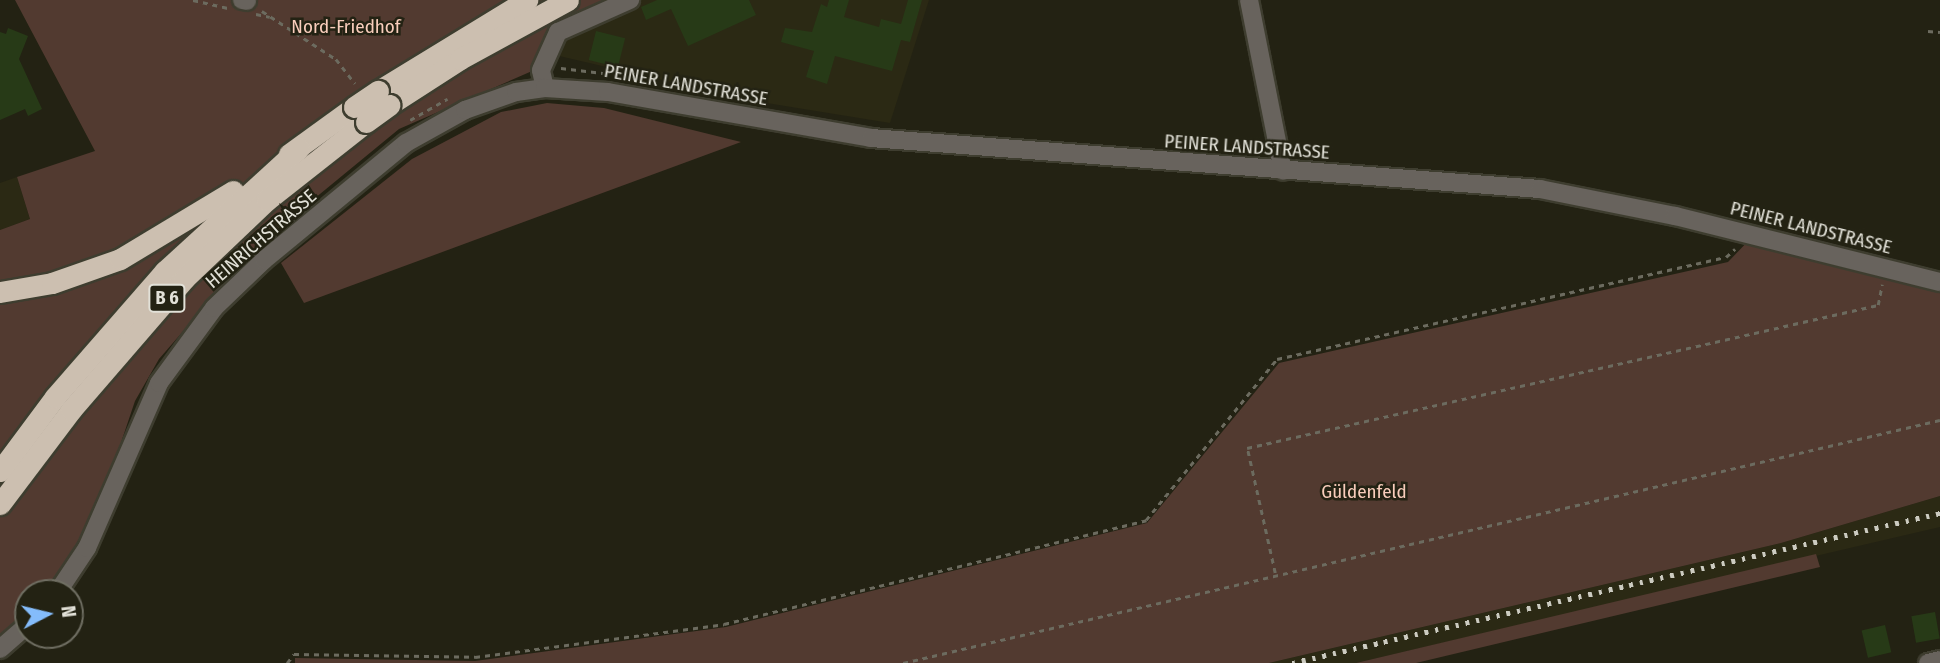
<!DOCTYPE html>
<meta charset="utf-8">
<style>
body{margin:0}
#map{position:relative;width:1940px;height:663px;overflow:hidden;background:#232213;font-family:"Fira Sans Condensed",sans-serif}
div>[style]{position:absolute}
.built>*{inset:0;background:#2b2914}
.green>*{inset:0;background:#523a30}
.building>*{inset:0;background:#273a17;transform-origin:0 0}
.path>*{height:2.5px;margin-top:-1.25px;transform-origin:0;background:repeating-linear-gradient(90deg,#6c6b5f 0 5px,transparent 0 10px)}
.roads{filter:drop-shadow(2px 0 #3e3d2f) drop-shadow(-2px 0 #3e3d2f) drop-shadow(0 2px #3e3d2f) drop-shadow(0 -2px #3e3d2f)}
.minor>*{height:18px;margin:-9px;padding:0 9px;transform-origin:9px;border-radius:9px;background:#68635d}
.highway>*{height:21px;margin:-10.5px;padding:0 10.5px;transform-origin:10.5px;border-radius:10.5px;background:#ccbfb0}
.rail>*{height:5px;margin-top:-2.5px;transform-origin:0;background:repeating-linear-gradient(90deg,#cccbc1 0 3.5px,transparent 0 10.5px)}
.bridges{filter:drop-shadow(2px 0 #3e3d2f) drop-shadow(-2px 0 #3e3d2f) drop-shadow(0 2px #3e3d2f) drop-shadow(0 -2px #3e3d2f)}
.highway-bridge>*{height:21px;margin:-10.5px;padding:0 10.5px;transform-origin:10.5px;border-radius:10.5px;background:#ccbfb0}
span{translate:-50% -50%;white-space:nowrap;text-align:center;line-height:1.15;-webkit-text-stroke:5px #232213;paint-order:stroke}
.shield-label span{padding:2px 5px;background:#232213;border:2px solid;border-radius:5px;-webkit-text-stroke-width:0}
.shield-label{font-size:18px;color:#e2e1d8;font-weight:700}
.park-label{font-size:19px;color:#f8cdbb}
.street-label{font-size:19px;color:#e2e1d8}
.north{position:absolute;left:14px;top:579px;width:70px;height:70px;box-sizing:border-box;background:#232213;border:2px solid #6f6e62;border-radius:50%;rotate:83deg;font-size:19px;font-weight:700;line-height:28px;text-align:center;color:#e2e1d8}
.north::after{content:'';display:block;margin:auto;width:24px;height:32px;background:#84bcfb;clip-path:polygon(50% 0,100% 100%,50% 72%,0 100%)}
</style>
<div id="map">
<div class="built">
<div style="clip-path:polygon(642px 0,929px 0,890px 123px,748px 100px,555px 55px,562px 40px)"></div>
<div style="clip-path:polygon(17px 177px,30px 219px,0 230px,0 183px)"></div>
<div style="clip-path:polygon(1940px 496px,1940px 527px,1356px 663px,1269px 663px,1781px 543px)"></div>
</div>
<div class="green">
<div style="clip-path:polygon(15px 0,619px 0,555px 30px,539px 68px,399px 129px,258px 245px,159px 359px,135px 401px,98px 511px,79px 549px,46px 593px,28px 593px,28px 613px,0 638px,0 230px,30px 219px,17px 177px,95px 151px)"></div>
<div style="clip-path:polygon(547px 103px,604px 108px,741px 142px,304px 303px,281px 263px,412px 159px,501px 112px)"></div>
<div style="clip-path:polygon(1753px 236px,1940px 282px,1940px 496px,1781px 543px,1269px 663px,295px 663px,295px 658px,475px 661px,726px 627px,1147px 523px,1279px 363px,1728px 262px)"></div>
<div style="clip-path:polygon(1816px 554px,1820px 567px,1416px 663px,1356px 663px)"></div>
</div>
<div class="building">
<div style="clip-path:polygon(657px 0,749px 0,756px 15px,688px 46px,671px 9px,646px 20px,641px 7px)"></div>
<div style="clip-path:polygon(829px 0,849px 0,844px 17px,879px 27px,881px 19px,901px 24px,908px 0,922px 0,910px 42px,901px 40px,892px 71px,835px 56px,827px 84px,806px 77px,814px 51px,781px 42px,785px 28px,812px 32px,821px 4px,827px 7px)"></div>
<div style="clip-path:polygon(8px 28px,28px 36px,19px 59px,42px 109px,28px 116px,25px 109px,0 120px,0 32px,6px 34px)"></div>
<div style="left:596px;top:31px;width:30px;height:30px;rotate:14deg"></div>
<div style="left:1935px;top:612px;width:27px;height:24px;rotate:80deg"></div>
<div style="left:1885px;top:625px;width:28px;height:24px;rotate:77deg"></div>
</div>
<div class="path">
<div style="left:193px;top:0;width:37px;rotate:13deg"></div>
<div style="left:262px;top:11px;width:88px;rotate:33deg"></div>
<div style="left:336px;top:59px;width:31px;rotate:52deg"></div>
<div style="left:256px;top:14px;width:14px;rotate:12deg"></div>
<div style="left:1928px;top:31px;width:12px;rotate:5deg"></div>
<div style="left:561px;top:68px;width:42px;rotate:6.8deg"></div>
<div style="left:410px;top:120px;width:43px;rotate:-29.6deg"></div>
<div style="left:1275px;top:573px;width:128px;rotate:-102.6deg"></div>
<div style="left:1247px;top:448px;width:647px;rotate:-12.77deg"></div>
<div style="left:1878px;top:305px;width:21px;rotate:-79deg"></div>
<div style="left:287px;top:663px;width:11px;rotate:-52deg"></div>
<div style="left:294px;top:654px;width:181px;rotate:0.9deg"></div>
<div style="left:475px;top:657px;width:251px;rotate:-7.5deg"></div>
<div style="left:724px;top:624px;width:435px;rotate:-13.8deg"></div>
<div style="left:1146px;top:520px;width:208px;rotate:-50.9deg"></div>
<div style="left:1277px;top:359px;width:460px;rotate:-12.8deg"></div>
<div style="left:1726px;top:257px;width:12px;rotate:-42deg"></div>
<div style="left:903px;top:663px;width:1065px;rotate:-13.19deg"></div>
</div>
<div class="roads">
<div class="minor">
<div style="left:242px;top:0;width:5px;rotate:11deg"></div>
<div style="left:1249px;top:0;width:174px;rotate:78.8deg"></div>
<div style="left:545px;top:88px;width:18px;rotate:-103deg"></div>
<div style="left:541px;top:70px;width:42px;rotate:-65.9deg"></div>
<div style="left:558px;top:32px;width:79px;rotate:-24deg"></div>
<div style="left:57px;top:593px;width:54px;rotate:-56.3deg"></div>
<div style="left:87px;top:548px;width:180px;rotate:-66.4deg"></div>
<div style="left:159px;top:383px;width:93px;rotate:-53.7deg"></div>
<div style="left:214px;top:308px;width:69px;rotate:-43.8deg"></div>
<div style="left:264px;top:260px;width:184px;rotate:-39.5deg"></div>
<div style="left:406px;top:143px;width:68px;rotate:-29.2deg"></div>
<div style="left:465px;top:110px;width:54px;rotate:-19.4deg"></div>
<div style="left:516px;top:92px;width:29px;rotate:-8deg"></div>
<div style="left:545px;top:88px;width:63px;rotate:3.6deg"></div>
<div style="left:608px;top:92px;width:267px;rotate:9.9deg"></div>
<div style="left:871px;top:138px;width:671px;rotate:4.36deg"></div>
<div style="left:1540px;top:189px;width:138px;rotate:11.3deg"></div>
<div style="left:1675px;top:216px;width:273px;rotate:14deg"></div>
<div style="left:0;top:649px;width:37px;rotate:-41deg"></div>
<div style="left:1928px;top:663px;width:12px;rotate:-14deg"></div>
</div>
<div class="highway">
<div style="left:378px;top:91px;width:175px;rotate:-31.4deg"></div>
<div style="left:389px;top:105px;width:85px;rotate:-32.9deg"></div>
<div style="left:460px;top:59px;width:123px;rotate:-28.6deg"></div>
<div style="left:289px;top:154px;width:80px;rotate:-35.9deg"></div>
<div style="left:0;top:292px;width:53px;rotate:-9.8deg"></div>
<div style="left:52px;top:283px;width:72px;rotate:-19.4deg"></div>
<div style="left:120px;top:259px;width:132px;rotate:-31deg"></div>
<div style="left:0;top:471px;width:92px;rotate:-53.4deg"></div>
<div style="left:55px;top:397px;width:167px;rotate:-48.9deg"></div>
<div style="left:165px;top:271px;width:182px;rotate:-42.5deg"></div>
<div style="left:0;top:504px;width:118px;rotate:-52.9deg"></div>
<div style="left:71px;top:410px;width:173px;rotate:-49.2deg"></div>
<div style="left:184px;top:279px;width:115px;rotate:-43.6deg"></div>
<div style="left:267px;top:200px;width:126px;rotate:-38.2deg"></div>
</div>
</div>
<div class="rail">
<div style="left:1292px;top:663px;width:665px;rotate:-13.03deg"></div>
</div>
<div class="bridges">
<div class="highway-bridge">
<div style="left:354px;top:107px;width:29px;rotate:-34deg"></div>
<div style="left:366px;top:122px;width:29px;rotate:-36deg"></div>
</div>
</div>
<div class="shield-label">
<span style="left:167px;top:298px">B 6</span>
</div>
<div class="park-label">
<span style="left:346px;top:27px">Nord-Friedhof</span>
<span style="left:1364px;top:492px">Güldenfeld</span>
</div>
<div class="street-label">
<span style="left:686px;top:85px;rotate:10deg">PEINER LANDSTRASSE</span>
<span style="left:1247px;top:147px;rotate:4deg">PEINER LANDSTRASSE</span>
<span style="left:1811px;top:228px;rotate:14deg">PEINER LANDSTRASSE</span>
<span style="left:261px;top:239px;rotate:-41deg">HEINRICHSTRASSE</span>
</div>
<div class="north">N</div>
</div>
